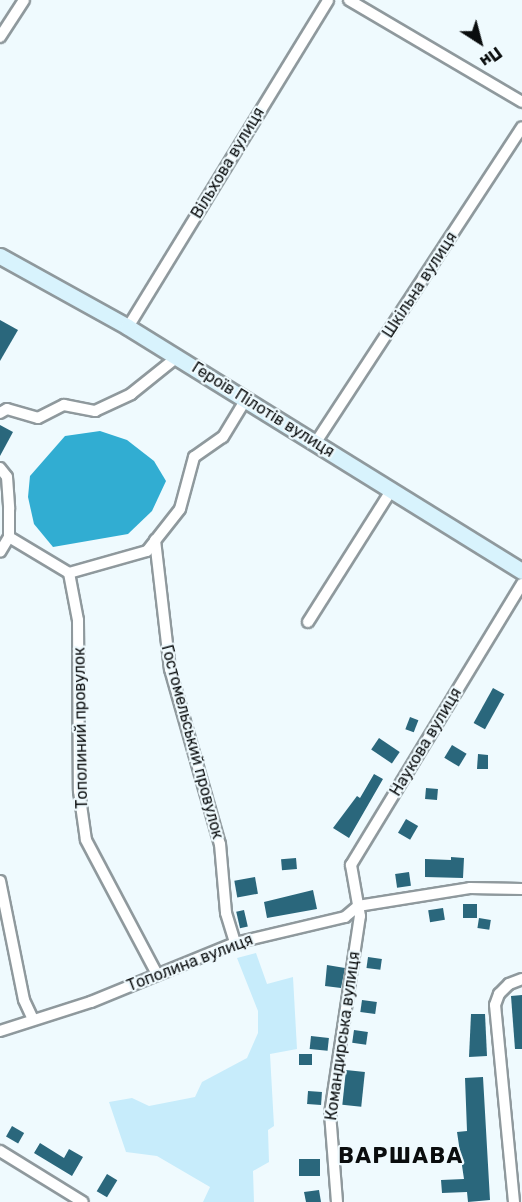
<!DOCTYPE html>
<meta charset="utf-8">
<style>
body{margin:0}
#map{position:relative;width:522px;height:1202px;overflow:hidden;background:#effafe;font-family:Rubik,sans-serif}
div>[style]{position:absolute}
.green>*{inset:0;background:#c7ecfb}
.water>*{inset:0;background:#31add2}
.building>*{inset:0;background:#2a677c;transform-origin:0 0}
.roads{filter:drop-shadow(2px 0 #8f999d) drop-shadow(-2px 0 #8f999d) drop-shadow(0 2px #8f999d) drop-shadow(0 -2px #8f999d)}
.street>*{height:10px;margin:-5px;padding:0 5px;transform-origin:5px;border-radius:5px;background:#fff}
.secondary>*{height:15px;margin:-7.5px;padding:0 7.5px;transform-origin:7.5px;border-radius:7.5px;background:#d8f3fd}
span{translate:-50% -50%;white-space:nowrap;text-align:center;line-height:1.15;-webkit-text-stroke:4.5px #effafe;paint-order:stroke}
.street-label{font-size:16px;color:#0a0d0e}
.district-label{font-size:22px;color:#0a0d0e;font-weight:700;letter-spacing:1.5px}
.north{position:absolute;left:450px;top:12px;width:60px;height:60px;-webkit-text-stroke:4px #effafe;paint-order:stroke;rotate:144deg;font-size:16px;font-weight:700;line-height:24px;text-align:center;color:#0a0d0e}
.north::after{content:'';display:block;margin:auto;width:21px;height:27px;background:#0a0d0e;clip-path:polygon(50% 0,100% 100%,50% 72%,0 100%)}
</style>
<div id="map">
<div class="green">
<div style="clip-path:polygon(256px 953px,267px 984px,293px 977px,297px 1049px,270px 1054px,274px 1126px,268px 1130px,269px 1162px,253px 1171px,254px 1202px,203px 1202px,210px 1187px,157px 1156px,126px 1152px,109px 1102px,132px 1098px,149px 1106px,195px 1097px,202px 1082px,247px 1058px,258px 1033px,258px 1011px,237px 958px)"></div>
</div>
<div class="water">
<div style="clip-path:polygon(100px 431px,127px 440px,154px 461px,166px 481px,152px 511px,128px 534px,53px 547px,34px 524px,28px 497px,30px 476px,65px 436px)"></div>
</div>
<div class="building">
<div style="clip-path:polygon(0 320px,18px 330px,0 361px)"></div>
<div style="clip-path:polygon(0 425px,13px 432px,0 456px)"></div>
<div style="left:493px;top:688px;width:13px;height:40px;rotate:29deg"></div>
<div style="left:410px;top:717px;width:9px;height:13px;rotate:21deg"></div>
<div style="left:379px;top:738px;width:25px;height:14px;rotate:34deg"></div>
<div style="left:452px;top:745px;width:17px;height:15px;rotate:31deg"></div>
<div style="clip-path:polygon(478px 754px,488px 755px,488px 769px,477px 769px)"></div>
<div style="clip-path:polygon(374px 774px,383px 779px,349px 838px,333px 828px,357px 796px,360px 798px)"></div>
<div style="left:426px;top:788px;width:12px;height:11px;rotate:5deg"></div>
<div style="left:406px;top:819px;width:14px;height:16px;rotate:30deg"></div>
<div style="clip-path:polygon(451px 857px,464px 858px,463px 878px,425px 877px,425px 859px,451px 860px)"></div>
<div style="left:296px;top:858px;width:11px;height:15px;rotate:85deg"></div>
<div style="left:409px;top:872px;width:14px;height:14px;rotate:82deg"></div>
<div style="left:255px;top:877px;width:17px;height:21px;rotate:80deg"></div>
<div style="clip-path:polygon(313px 890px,317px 909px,267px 918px,264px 902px)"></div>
<div style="left:463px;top:904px;width:14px;height:14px"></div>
<div style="left:443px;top:908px;width:12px;height:15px;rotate:81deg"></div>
<div style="left:244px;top:910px;width:17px;height:8px;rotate:77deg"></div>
<div style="left:479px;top:918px;width:12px;height:10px;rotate:9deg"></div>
<div style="left:368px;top:957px;width:14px;height:11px;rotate:8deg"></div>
<div style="clip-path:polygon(327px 965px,345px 968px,341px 988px,325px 986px)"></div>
<div style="clip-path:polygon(522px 995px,522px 1049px,515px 1049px,511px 996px)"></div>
<div style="left:362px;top:1000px;width:15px;height:12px;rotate:8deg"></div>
<div style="clip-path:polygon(471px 1014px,485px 1014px,487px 1056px,469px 1057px)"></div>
<div style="left:354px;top:1030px;width:14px;height:13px;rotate:8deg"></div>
<div style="left:311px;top:1036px;width:18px;height:13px;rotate:6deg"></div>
<div style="left:299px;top:1054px;width:13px;height:11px"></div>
<div style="left:346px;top:1070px;width:19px;height:35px;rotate:6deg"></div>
<div style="clip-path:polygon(483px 1077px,490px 1200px,468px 1202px,467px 1192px,442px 1193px,441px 1180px,464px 1179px,457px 1132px,467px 1131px,465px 1078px)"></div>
<div style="left:308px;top:1091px;width:14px;height:13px;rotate:4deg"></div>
<div style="left:12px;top:1126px;width:14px;height:12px;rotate:30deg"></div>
<div style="clip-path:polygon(40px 1143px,64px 1158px,69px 1149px,83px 1157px,72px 1176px,34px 1153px)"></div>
<div style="left:299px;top:1159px;width:21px;height:17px"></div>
<div style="left:107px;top:1174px;width:12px;height:20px;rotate:31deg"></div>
<div style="clip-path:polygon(319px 1190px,321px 1202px,306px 1202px,304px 1192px)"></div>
</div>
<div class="roads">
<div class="street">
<div style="left:349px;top:0;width:201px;rotate:30.5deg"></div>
<div style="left:0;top:37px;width:44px;rotate:-57deg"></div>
<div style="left:128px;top:327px;width:383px;rotate:-58.5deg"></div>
<div style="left:0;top:413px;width:8px;rotate:-30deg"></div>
<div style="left:7px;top:409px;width:32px;rotate:16deg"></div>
<div style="left:38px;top:418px;width:29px;rotate:-27deg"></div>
<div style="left:64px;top:405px;width:32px;rotate:11deg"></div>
<div style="left:95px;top:411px;width:40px;rotate:-25deg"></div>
<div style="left:131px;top:394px;width:59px;rotate:-38.8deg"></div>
<div style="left:316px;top:442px;width:376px;rotate:-56.8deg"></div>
<div style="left:0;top:468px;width:11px;rotate:52deg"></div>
<div style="left:7px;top:477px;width:32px;rotate:86deg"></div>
<div style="left:9px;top:509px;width:28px;rotate:90deg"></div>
<div style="left:9px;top:537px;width:17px;rotate:121deg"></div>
<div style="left:9px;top:537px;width:70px;rotate:31deg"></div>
<div style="left:69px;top:573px;width:81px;rotate:-15.8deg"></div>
<div style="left:147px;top:551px;width:53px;rotate:-51.8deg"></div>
<div style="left:180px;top:509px;width:54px;rotate:-74.9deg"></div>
<div style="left:194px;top:457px;width:35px;rotate:-35deg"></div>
<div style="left:223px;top:437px;width:44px;rotate:-58.8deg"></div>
<div style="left:155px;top:540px;width:130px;rotate:83.4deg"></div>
<div style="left:170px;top:669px;width:182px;rotate:74.1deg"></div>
<div style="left:220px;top:844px;width:69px;rotate:85deg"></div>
<div style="left:226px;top:913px;width:31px;rotate:73deg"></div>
<div style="left:69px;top:573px;width:48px;rotate:79.2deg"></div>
<div style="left:78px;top:620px;width:171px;rotate:89.7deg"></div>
<div style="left:79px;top:791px;width:49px;rotate:81.9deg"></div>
<div style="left:86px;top:840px;width:152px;rotate:62.1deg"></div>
<div style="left:308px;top:622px;width:157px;rotate:-57.7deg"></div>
<div style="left:0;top:881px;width:121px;rotate:78.6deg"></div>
<div style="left:24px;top:1000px;width:21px;rotate:65deg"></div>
<div style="left:0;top:1031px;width:96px;rotate:-17.7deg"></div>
<div style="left:91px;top:1002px;width:156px;rotate:-22.3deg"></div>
<div style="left:235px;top:943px;width:113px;rotate:-13.3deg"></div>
<div style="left:345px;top:917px;width:17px;rotate:-40deg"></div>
<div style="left:358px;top:906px;width:113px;rotate:-9.1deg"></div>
<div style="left:470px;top:888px;width:52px;rotate:1.1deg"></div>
<div style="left:0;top:1151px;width:97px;rotate:31.6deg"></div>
<div style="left:337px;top:1202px;width:88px;rotate:-94.5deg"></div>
<div style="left:330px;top:1114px;width:200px;rotate:-81.4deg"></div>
<div style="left:360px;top:916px;width:52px;rotate:-100deg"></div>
<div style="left:351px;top:865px;width:329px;rotate:-58.7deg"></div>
<div style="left:514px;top:1202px;width:198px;rotate:-95.5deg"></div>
<div style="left:495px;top:1005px;width:12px;rotate:-70deg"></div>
<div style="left:499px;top:994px;width:14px;rotate:-45deg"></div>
<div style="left:509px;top:984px;width:14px;rotate:-21deg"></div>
</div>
<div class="secondary">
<div style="left:0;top:256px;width:146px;rotate:29deg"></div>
<div style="left:128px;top:327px;width:463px;rotate:31.8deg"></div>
</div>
</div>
<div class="street-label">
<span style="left:228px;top:163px;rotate:-59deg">Вільхова вулиця</span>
<span style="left:420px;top:285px;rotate:-57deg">Шкільна вулиця</span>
<span style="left:263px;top:410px;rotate:32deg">Героїв Пілотів вулиця</span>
<span style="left:81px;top:728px;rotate:-91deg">Тополиний провулок</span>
<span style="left:192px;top:742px;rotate:75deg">Гостомельський провулок</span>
<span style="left:426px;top:742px;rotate:-59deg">Наукова вулиця</span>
<span style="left:190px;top:963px;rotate:-21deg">Тополина вулиця</span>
<span style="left:343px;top:1036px;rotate:-82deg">Командирська вулиця</span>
</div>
<div class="district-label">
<span style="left:401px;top:1156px">ВАРШАВА</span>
</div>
<div class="north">Пн</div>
</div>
